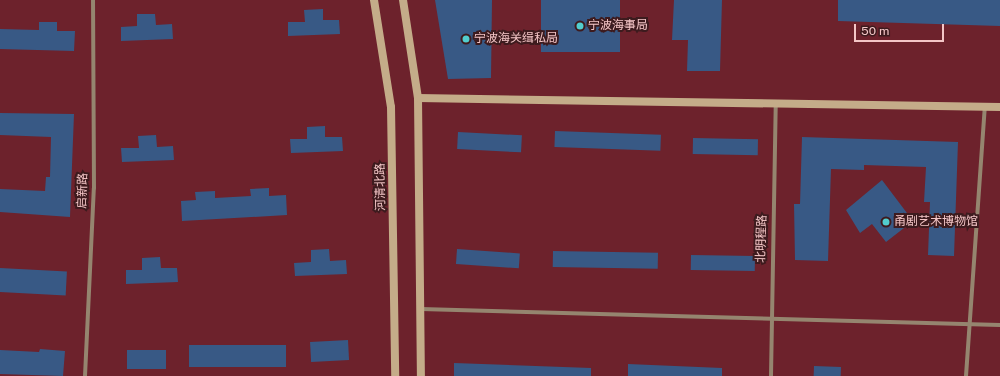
<!DOCTYPE html>
<meta charset="utf-8">
<style>
body{margin:0}
#map{position:relative;width:1000px;height:376px;overflow:hidden;background:#6d222c;font-family:"Public Sans","Noto Sans SC",sans-serif}
div>[style]{position:absolute}
.building>*{inset:0;background:#385985;transform-origin:0 0}
.street>*{height:4px;margin:-2px;padding:0 2px;transform-origin:2px;border-radius:2px;background:#95856f}
.secondary>*{height:8px;margin:-4px;padding:0 4px;transform-origin:4px;border-radius:4px;background:#c4ac89}
.dots>*{width:11px;height:11px;translate:-50% -50%;box-sizing:border-box;border:2px solid #3d1b1e;border-radius:50%}
span{translate:-50% -50%;white-space:nowrap;text-align:center;line-height:1.15;-webkit-text-stroke:4px #3d1b1e;paint-order:stroke}
.poi-label{font-size:12px;color:#f4c6c7}
.left{translate:0 -50%;text-align:left}
.street-label{font-size:12px;color:#f4c6c7}
.scale{position:absolute;left:854px;top:24px;width:90px;height:18px;box-sizing:border-box;border:2px solid #f4c6c7;border-top:0;padding-left:5px;font-size:12px;line-height:14px;white-space:nowrap;color:#f4c6c7;-webkit-text-stroke:3px #3d1b1e;paint-order:stroke}
</style>
<div id="map">
<div class="building">
<div style="clip-path:polygon(435px 0,492px 0,491px 78px,448px 79px)"></div>
<div style="left:541px;top:0;width:79px;height:52px"></div>
<div style="clip-path:polygon(674px 0,722px 0,720px 71px,687px 71px,688px 40px,672px 40px)"></div>
<div style="clip-path:polygon(838px 0,1000px 0,1000px 26px,838px 21px)"></div>
<div style="clip-path:polygon(323px 9px,323px 20px,339px 20px,340px 34px,288px 36px,288px 22px,305px 22px,304px 10px)"></div>
<div style="clip-path:polygon(137px 14px,155px 14px,156px 25px,172px 24px,173px 39px,121px 41px,121px 27px,137px 26px)"></div>
<div style="clip-path:polygon(39px 22px,57px 22px,57px 31px,75px 31px,74px 51px,0 49px,0 29px,39px 30px)"></div>
<div style="clip-path:polygon(0 113px,74px 114px,70px 217px,0 212px,0 189px,45px 191px,46px 177px,50px 177px,51px 137px,0 135px)"></div>
<div style="clip-path:polygon(325px 126px,325px 137px,342px 137px,343px 151px,291px 153px,290px 139px,307px 139px,307px 127px)"></div>
<div style="left:555px;top:131px;width:106px;height:16px;rotate:2deg"></div>
<div style="left:458px;top:132px;width:64px;height:17px;rotate:3deg"></div>
<div style="clip-path:polygon(156px 135px,157px 147px,173px 146px,174px 160px,122px 162px,121px 148px,139px 148px,138px 136px)"></div>
<div style="clip-path:polygon(802px 137px,958px 142px,954px 256px,928px 255px,930px 202px,924px 202px,926px 167px,864px 165px,864px 170px,831px 169px,828px 261px,795px 260px,794px 204px,800px 204px)"></div>
<div style="left:693px;top:138px;width:65px;height:16px;rotate:1deg"></div>
<div style="clip-path:polygon(882px 180px,913px 221px,886px 242px,872px 224px,860px 233px,846px 210px)"></div>
<div style="clip-path:polygon(269px 188px,269px 196px,286px 195px,287px 215px,182px 221px,181px 201px,196px 200px,195px 192px,215px 191px,215px 198px,251px 196px,250px 189px)"></div>
<div style="clip-path:polygon(329px 249px,330px 261px,346px 260px,347px 274px,295px 276px,294px 263px,311px 262px,311px 250px)"></div>
<div style="left:457px;top:249px;width:63px;height:15px;rotate:4deg"></div>
<div style="left:553px;top:251px;width:105px;height:16px;rotate:1deg"></div>
<div style="left:691px;top:255px;width:64px;height:15px;rotate:1deg"></div>
<div style="clip-path:polygon(160px 257px,161px 268px,177px 268px,178px 282px,126px 284px,126px 270px,142px 270px,142px 258px)"></div>
<div style="left:0;top:268px;width:67px;height:24px;rotate:3deg"></div>
<div style="left:348px;top:340px;width:20px;height:38px;rotate:87deg"></div>
<div style="left:286px;top:345px;width:22px;height:97px;rotate:90deg"></div>
<div style="clip-path:polygon(40px 349px,65px 351px,63px 376px,0 374px,0 350px,39px 352px)"></div>
<div style="left:166px;top:350px;width:19px;height:39px;rotate:90deg"></div>
<div style="clip-path:polygon(454px 363px,591px 368px,591px 376px,454px 376px)"></div>
<div style="clip-path:polygon(628px 364px,722px 368px,722px 376px,628px 376px)"></div>
<div style="left:814px;top:366px;width:27px;height:10px;rotate:2deg"></div>
</div>
<div class="street">
<div style="left:421px;top:309px;width:579px;rotate:1.58deg"></div>
<div style="left:85px;top:376px;width:188px;rotate:-87.3deg"></div>
<div style="left:94px;top:188px;width:188px;rotate:-90.3deg"></div>
<div style="left:771px;top:376px;width:273px;rotate:-89deg"></div>
<div style="left:966px;top:376px;width:270px;rotate:-86deg"></div>
</div>
<div class="secondary">
<div style="left:374px;top:0;width:108px;rotate:81deg"></div>
<div style="left:391px;top:107px;width:269px;rotate:89.1deg"></div>
<div style="left:403px;top:0;width:99px;rotate:81.3deg"></div>
<div style="left:418px;top:98px;width:278px;rotate:89.4deg"></div>
<div style="left:418px;top:98px;width:582px;rotate:0.89deg"></div>
</div>
<div class="dots">
<div style="left:580px;top:26px;background:#52cdce"></div>
<div style="left:466px;top:39px;background:#52cdce"></div>
<div style="left:886px;top:222px;background:#52cdce"></div>
</div>
<div class="poi-label">
<span class="left" style="left:588px;top:26px">宁波海事局</span>
<span class="left" style="left:474px;top:39px">宁波海关缉私局</span>
<span class="left" style="left:894px;top:222px">甬剧艺术博物馆</span>
</div>
<div class="street-label">
<span style="left:381px;top:187px;rotate:-91deg">河清北路</span>
<span style="left:83px;top:191px;rotate:-88deg">启新路</span>
<span style="left:762px;top:239px;rotate:-88deg">北明程路</span>
</div>
<div class="scale">50 m</div>
</div>
